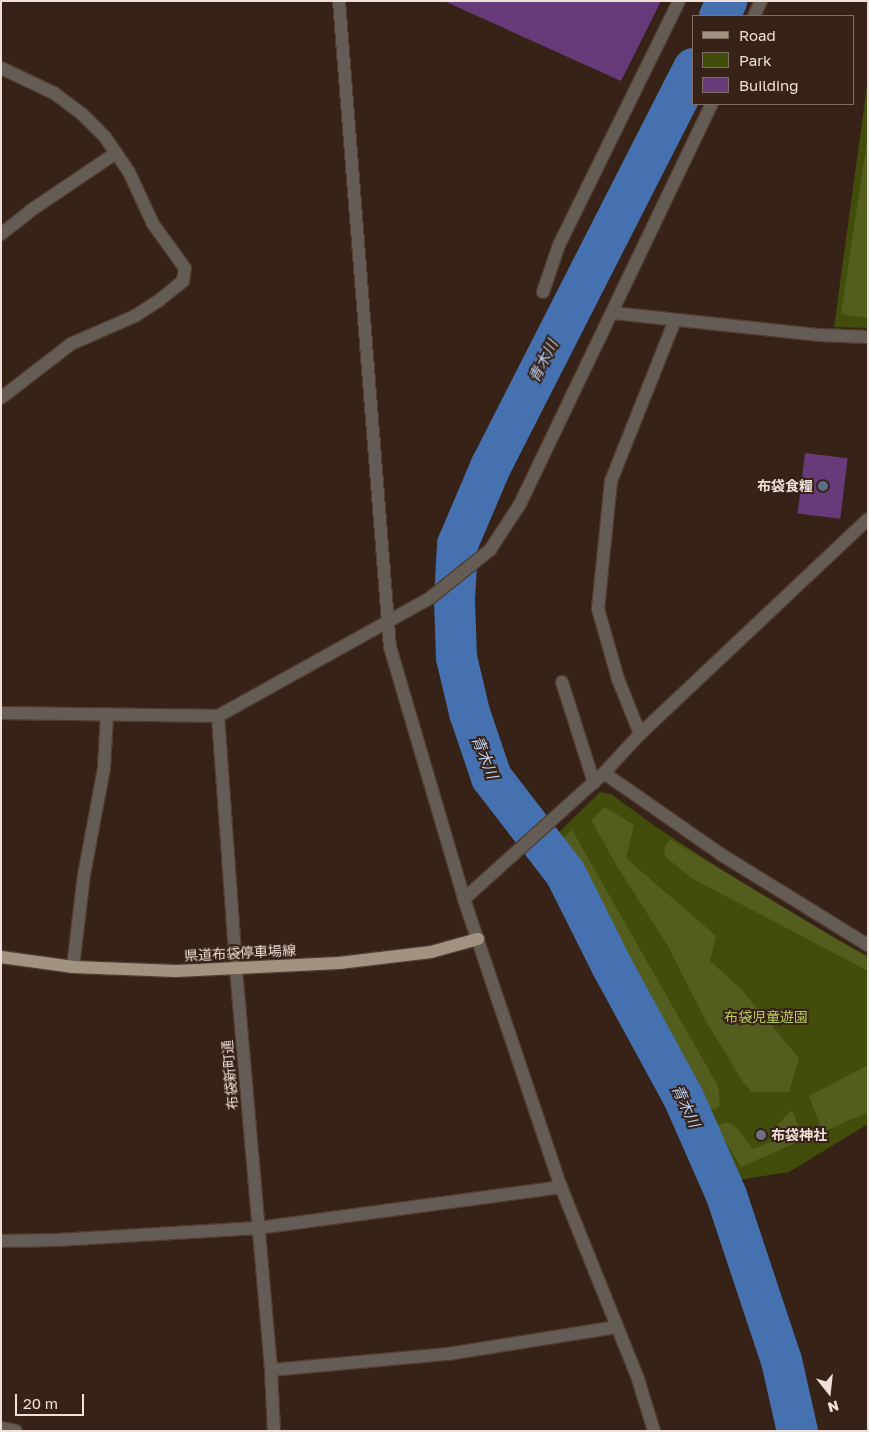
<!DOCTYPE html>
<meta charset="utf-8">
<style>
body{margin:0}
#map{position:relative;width:869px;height:1432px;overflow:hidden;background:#362216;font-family:"Golos Text","Noto Sans JP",sans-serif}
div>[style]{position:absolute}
.green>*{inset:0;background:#424c0b}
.forest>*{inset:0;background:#535d1d}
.river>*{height:41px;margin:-20.5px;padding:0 20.5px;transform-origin:20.5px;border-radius:20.5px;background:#4571b0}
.building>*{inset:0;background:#673b7a;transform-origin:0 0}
.roads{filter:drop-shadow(1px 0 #503d31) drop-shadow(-1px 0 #503d31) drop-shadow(0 1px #503d31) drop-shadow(0 -1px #503d31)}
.minor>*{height:12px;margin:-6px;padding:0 6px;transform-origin:6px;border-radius:6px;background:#655d55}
.major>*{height:12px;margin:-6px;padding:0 6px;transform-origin:6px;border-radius:6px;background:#a29280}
.dots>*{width:14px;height:14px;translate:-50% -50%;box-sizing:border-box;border:2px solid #362216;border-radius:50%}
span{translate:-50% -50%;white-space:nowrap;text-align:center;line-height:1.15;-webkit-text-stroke:4px #362216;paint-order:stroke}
.poi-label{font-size:14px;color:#efe1d9;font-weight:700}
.right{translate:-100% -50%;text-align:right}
.left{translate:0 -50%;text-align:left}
.street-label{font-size:14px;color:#efe1d9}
.park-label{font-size:14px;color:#b9cd5c}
.water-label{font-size:15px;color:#b7cff2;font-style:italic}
.frame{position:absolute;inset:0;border:2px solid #efe1d9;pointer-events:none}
.legend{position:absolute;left:692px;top:15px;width:162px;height:90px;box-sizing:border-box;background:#362216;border:1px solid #806e64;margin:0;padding:6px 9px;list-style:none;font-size:15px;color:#efe1d9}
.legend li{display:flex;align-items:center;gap:10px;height:25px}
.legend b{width:25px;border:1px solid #806e64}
.north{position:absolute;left:804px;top:1367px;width:50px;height:50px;-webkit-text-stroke:4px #362216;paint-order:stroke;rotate:164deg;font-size:14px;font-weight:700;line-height:20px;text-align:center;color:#efe1d9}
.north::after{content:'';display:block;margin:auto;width:18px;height:22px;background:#efe1d9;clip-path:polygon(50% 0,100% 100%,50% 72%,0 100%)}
.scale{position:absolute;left:15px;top:1394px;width:69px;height:22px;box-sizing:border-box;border:2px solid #efe1d9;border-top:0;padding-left:6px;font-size:15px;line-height:18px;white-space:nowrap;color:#efe1d9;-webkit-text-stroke:4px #362216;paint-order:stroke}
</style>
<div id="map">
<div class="green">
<div style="clip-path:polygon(868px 78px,868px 328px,834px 327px)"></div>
<div style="clip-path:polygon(600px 792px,611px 794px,659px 829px,789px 913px,868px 956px,868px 1124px,789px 1172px,738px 1180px,553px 838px)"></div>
</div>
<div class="forest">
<div style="clip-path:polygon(868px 134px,868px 313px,867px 318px,841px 314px)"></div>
<div style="clip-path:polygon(605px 807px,634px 825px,626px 858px,716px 936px,710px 961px,739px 987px,799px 1058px,789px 1092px,752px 1092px,743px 1082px,707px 1023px,668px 946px,617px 866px,591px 820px)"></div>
<div style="clip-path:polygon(572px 830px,718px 1086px,720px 1105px,716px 1109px,706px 1108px,561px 840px)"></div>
<div style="clip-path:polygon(670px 839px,868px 958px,868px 971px,691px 878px,665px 856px,664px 848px)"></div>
<div style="clip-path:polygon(868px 1065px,868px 1112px,823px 1132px,809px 1096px)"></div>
<div style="clip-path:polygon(792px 1110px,804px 1139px,741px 1167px,716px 1126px,728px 1122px,737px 1128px,753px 1149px,772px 1141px,773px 1129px)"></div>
</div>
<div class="river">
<div style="left:719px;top:16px;width:17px;rotate:-65deg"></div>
<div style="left:693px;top:68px;width:445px;rotate:117deg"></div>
<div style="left:491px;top:464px;width:87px;rotate:113deg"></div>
<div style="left:457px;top:544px;width:56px;rotate:93.1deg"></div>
<div style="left:454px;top:600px;width:57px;rotate:88deg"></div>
<div style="left:456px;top:657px;width:57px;rotate:76.7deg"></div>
<div style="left:469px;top:712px;width:69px;rotate:71.3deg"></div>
<div style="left:491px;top:777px;width:121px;rotate:52.4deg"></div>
<div style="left:565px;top:873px;width:103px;rotate:63.4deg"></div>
<div style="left:611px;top:965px;width:150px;rotate:61.4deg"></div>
<div style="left:683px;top:1097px;width:107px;rotate:66.3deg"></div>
<div style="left:726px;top:1195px;width:174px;rotate:71.6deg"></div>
<div style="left:781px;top:1360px;width:73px;rotate:77.3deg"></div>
</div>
<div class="building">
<div style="clip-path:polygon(444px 1px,661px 1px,621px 81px)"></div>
<div style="left:805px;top:453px;width:43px;height:61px;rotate:7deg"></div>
</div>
<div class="roads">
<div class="minor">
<div style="left:339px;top:1px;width:648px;rotate:85.49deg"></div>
<div style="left:390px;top:647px;width:263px;rotate:73.6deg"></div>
<div style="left:464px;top:899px;width:304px;rotate:71.4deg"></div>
<div style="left:561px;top:1187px;width:207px;rotate:68.1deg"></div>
<div style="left:638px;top:1379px;width:54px;rotate:72.9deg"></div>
<div style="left:754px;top:16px;width:17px;rotate:-65deg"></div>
<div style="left:1px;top:68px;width:59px;rotate:25.3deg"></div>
<div style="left:54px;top:93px;width:35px;rotate:37deg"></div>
<div style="left:82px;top:114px;width:33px;rotate:45deg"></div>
<div style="left:105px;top:137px;width:42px;rotate:55.6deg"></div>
<div style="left:129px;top:172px;width:57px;rotate:65.2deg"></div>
<div style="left:153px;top:224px;width:54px;rotate:54deg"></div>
<div style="left:185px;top:268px;width:13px;rotate:99deg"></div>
<div style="left:183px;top:281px;width:32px;rotate:141deg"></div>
<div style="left:158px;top:301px;width:27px;rotate:147deg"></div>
<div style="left:135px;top:316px;width:70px;rotate:156.4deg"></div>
<div style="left:71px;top:344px;width:88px;rotate:142.4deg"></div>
<div style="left:1px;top:234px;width:37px;rotate:-38deg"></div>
<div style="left:30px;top:211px;width:104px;rotate:-34deg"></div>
<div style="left:543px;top:292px;width:50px;rotate:-71.2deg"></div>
<div style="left:559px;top:245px;width:272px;rotate:-63.8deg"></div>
<div style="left:613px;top:313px;width:208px;rotate:6.1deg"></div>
<div style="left:820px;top:335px;width:48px;rotate:2.4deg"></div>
<div style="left:562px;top:682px;width:106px;rotate:72.4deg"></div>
<div style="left:1px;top:713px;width:217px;rotate:0.8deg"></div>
<div style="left:218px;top:716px;width:243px;rotate:-29.1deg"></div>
<div style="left:430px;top:598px;width:77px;rotate:-38.7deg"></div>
<div style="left:490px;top:550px;width:55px;rotate:-56.9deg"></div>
<div style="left:520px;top:504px;width:444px;rotate:-64.4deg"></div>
<div style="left:218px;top:716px;width:254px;rotate:85.9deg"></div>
<div style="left:236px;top:969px;width:403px;rotate:85deg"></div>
<div style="left:271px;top:1370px;width:61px;rotate:87.2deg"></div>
<div style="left:640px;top:734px;width:59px;rotate:-111.8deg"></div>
<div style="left:618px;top:679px;width:73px;rotate:-105.9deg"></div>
<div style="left:598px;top:609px;width:129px;rotate:-84.2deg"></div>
<div style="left:611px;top:481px;width:173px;rotate:-68.3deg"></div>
<div style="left:604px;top:773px;width:144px;rotate:34.8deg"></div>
<div style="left:722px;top:855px;width:172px;rotate:31.7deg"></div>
<div style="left:464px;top:899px;width:188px;rotate:-42deg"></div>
<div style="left:604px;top:773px;width:53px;rotate:-47.3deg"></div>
<div style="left:640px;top:734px;width:313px;rotate:-43.3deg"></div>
<div style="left:73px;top:967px;width:93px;rotate:-83.2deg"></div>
<div style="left:84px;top:875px;width:109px;rotate:-79.4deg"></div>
<div style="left:104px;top:768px;width:54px;rotate:-86.8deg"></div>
<div style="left:1px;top:1241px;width:56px;rotate:-1deg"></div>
<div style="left:57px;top:1240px;width:201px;rotate:-3.4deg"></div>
<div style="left:258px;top:1228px;width:306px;rotate:-7.7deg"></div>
<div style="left:271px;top:1370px;width:178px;rotate:-5.2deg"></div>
<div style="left:448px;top:1354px;width:171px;rotate:-9.1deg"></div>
<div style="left:1px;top:1428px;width:15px;rotate:11deg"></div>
</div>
<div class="major">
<div style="left:1px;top:957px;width:73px;rotate:7.9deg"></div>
<div style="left:73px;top:967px;width:103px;rotate:2.2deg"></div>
<div style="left:176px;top:971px;width:163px;rotate:-2.8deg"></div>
<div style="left:339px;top:963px;width:93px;rotate:-6.8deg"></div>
<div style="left:431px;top:952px;width:49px;rotate:-15.5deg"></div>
</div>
</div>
<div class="dots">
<div style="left:823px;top:486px;background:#5c6f8a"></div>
<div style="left:761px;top:1135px;background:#6b7280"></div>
</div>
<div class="poi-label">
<span class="right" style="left:813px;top:486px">布袋食糧</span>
<span class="left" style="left:771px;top:1135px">布袋神社</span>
</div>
<div class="street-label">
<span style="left:240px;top:953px;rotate:-3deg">県道布袋停車場線</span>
<span style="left:230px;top:1075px;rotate:-95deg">布袋新町通</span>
</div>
<div class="park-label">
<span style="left:766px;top:1017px">布袋児童遊園</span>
</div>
<div class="water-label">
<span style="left:543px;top:361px;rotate:-63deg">青木川</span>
<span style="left:485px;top:757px;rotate:68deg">青木川</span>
<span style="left:686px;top:1106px;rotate:65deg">青木川</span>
</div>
<div class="frame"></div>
<ul class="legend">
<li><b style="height:6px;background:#a29280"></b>Road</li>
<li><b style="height:14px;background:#424c0b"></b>Park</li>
<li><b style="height:14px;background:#673b7a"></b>Building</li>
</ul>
<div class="north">N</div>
<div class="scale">20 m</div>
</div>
